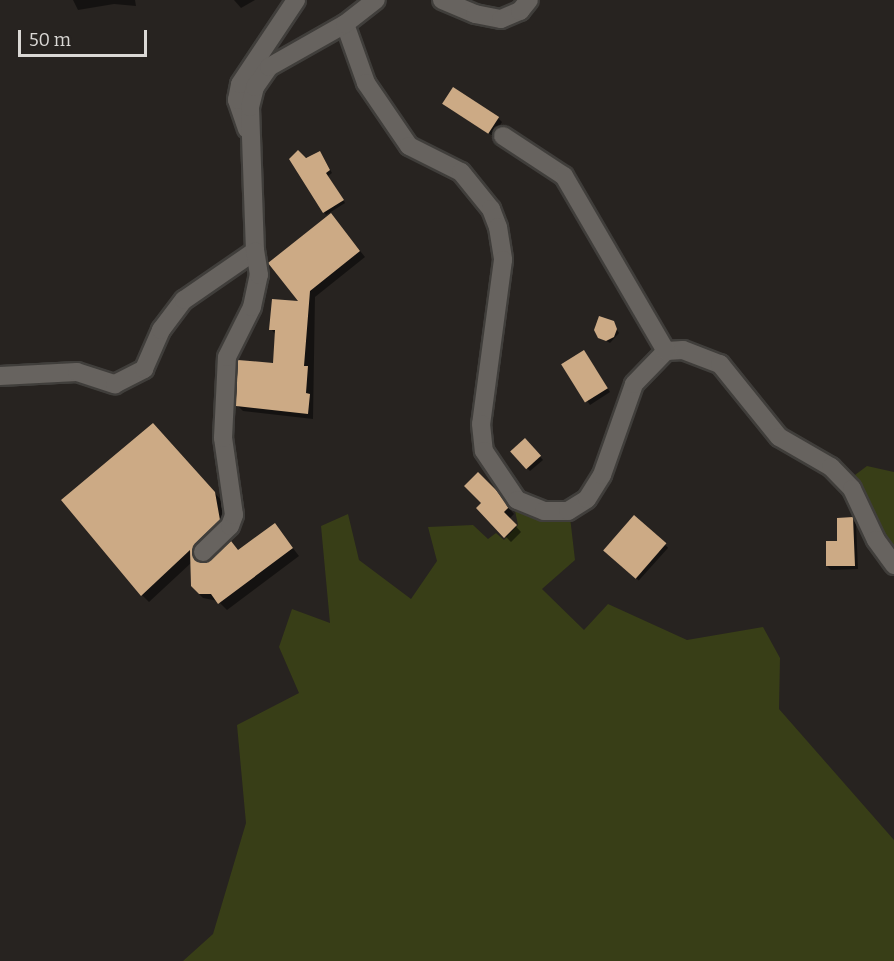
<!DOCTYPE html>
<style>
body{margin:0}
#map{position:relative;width:894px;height:961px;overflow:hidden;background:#272320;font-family:Bitter,serif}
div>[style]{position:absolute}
.green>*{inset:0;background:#383e17}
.shadow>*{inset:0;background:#0007;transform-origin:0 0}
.building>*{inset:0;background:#ccaa85;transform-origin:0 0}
.roads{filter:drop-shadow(2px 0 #403e3b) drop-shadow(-2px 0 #403e3b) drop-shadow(0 2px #403e3b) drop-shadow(0 -2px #403e3b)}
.minor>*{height:18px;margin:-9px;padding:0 9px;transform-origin:9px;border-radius:9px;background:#67635f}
span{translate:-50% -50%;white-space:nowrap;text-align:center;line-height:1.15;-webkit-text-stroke:6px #272320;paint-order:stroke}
.scale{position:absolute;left:18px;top:30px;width:129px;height:27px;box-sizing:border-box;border:3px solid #dad8d5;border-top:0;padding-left:8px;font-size:18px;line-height:21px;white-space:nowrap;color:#dad8d5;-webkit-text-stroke:4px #272320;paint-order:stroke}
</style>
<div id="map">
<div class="green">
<div style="clip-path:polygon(867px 466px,894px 472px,894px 557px,851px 478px)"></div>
<div style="clip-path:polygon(514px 506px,570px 517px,575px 560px,542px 589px,584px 630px,608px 604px,687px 640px,763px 627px,780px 658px,779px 709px,894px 840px,894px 961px,183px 961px,213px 934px,246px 823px,237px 725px,299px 693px,279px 647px,292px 609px,330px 623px,321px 526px,348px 514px,359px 560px,411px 599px,437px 561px,428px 527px,473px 525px,488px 539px,496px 533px,504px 540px,518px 525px)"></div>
</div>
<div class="shadow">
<div style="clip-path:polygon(73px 0,135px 0,136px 6px,114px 4px,78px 10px)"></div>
<div style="clip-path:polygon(234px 0,255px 0,241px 8px)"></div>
<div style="clip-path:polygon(447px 107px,498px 118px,502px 122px,493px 136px)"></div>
<div style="clip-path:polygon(322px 155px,332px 173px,328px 176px,345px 203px,326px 215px,291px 159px)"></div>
<div style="clip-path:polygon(336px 221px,365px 257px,315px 297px,313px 419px,243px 411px,237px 405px,274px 365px,276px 335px,271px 329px,301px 303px)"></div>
<div style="clip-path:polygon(613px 323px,619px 333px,610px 343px,599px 337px)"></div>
<div style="clip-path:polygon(587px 356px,610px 392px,590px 405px,563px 365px)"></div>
<div style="clip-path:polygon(160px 433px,222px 501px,227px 528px,202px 552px,199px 563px,207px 564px,239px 551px,275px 525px,299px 556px,227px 610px,218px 601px,203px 598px,195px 590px,191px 580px,191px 563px,149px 602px,142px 595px)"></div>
<div style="clip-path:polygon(529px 444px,543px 460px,530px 471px,527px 468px)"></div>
<div style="clip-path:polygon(484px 480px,514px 514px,509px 519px,521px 532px,511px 542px,478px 508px,483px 503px)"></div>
<div style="left:634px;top:517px;width:46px;height:44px;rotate:42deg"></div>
<div style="clip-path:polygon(852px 519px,856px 523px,858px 569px,831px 570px,827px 566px)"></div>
</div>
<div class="building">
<div style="left:453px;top:87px;width:55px;height:20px;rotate:33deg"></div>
<div style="clip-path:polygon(298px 150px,306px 158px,320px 151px,330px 170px,326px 173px,344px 200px,323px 213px,289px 159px)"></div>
<div style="clip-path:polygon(331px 213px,360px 251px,310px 291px,304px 366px,308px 366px,306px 393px,310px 394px,308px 414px,236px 406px,238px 360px,273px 363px,275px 330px,269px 330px,272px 299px,298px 301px,268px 263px)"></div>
<div style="clip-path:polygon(599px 316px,614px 321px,617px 329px,614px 337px,606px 341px,598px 338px,594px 330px)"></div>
<div style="left:584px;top:350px;width:45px;height:27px;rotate:58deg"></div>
<div style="clip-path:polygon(153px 423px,215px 492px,220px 520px,195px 544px,192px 554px,195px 560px,206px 563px,231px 541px,238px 550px,275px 523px,293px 548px,218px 604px,211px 594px,199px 594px,191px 586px,190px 550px,141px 596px,61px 500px)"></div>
<div style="left:525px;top:438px;width:24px;height:20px;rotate:48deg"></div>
<div style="clip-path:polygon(478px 472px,496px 490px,509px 507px,504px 512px,517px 525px,504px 538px,476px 508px,481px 503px,464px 486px)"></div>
<div style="left:634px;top:515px;width:43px;height:47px;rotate:41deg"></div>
<div style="clip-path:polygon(853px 517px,855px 566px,826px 566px,826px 541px,837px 541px,837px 518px)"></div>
</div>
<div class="roads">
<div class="minor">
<div style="left:442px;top:0;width:36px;rotate:23deg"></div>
<div style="left:475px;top:14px;width:26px;rotate:11deg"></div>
<div style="left:501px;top:19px;width:21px;rotate:-23deg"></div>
<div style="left:520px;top:11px;width:14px;rotate:-51deg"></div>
<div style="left:345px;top:24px;width:63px;rotate:70.4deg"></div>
<div style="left:366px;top:83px;width:76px;rotate:55.7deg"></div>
<div style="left:409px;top:146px;width:58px;rotate:26.6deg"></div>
<div style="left:461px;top:172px;width:48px;rotate:51deg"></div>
<div style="left:491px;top:209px;width:19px;rotate:69deg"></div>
<div style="left:498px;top:227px;width:33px;rotate:81deg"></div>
<div style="left:503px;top:260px;width:165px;rotate:97.6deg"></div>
<div style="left:481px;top:424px;width:27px;rotate:84deg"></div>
<div style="left:484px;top:451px;width:59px;rotate:56deg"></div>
<div style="left:517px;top:500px;width:29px;rotate:22deg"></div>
<div style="left:544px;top:511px;width:24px"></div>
<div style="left:568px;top:511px;width:22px;rotate:-32deg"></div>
<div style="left:587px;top:499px;width:28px;rotate:-58deg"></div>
<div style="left:602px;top:475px;width:96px;rotate:-70.6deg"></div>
<div style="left:634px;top:384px;width:46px;rotate:-45.9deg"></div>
<div style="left:666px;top:351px;width:17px;rotate:-3deg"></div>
<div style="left:683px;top:350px;width:40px;rotate:21deg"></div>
<div style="left:720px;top:364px;width:94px;rotate:51.1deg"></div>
<div style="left:779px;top:437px;width:60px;rotate:30deg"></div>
<div style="left:831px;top:467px;width:30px;rotate:46deg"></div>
<div style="left:852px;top:489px;width:56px;rotate:64.8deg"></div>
<div style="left:876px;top:540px;width:31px;rotate:54deg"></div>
<div style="left:247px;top:129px;width:31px;rotate:-109deg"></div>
<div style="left:237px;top:100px;width:16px;rotate:-79deg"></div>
<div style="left:240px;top:84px;width:101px;rotate:-56.3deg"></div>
<div style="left:503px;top:136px;width:73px;rotate:33.3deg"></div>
<div style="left:564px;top:176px;width:203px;rotate:59.8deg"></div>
<div style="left:0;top:376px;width:77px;rotate:-3deg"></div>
<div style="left:77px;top:372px;width:40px;rotate:18deg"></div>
<div style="left:115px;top:384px;width:33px;rotate:-27deg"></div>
<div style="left:144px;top:369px;width:43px;rotate:-66.4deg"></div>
<div style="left:161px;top:330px;width:38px;rotate:-53deg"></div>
<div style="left:184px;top:300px;width:86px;rotate:-34.6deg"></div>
<div style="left:255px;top:251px;width:144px;rotate:-92deg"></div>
<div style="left:250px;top:107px;width:21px;rotate:-76deg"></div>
<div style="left:255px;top:87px;width:24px;rotate:-55deg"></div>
<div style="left:269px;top:67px;width:87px;rotate:-29.5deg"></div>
<div style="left:345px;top:24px;width:39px;rotate:-38deg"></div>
<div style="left:203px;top:552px;width:37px;rotate:-44deg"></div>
<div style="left:230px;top:526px;width:12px;rotate:-70deg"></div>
<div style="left:234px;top:515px;width:78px;rotate:-98.1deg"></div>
<div style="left:223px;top:438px;width:81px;rotate:-87.2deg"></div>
<div style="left:227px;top:357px;width:56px;rotate:-63.4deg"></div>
<div style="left:252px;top:307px;width:33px;rotate:-78deg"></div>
<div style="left:259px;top:275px;width:24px;rotate:-99deg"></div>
</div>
</div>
<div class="scale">50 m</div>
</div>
